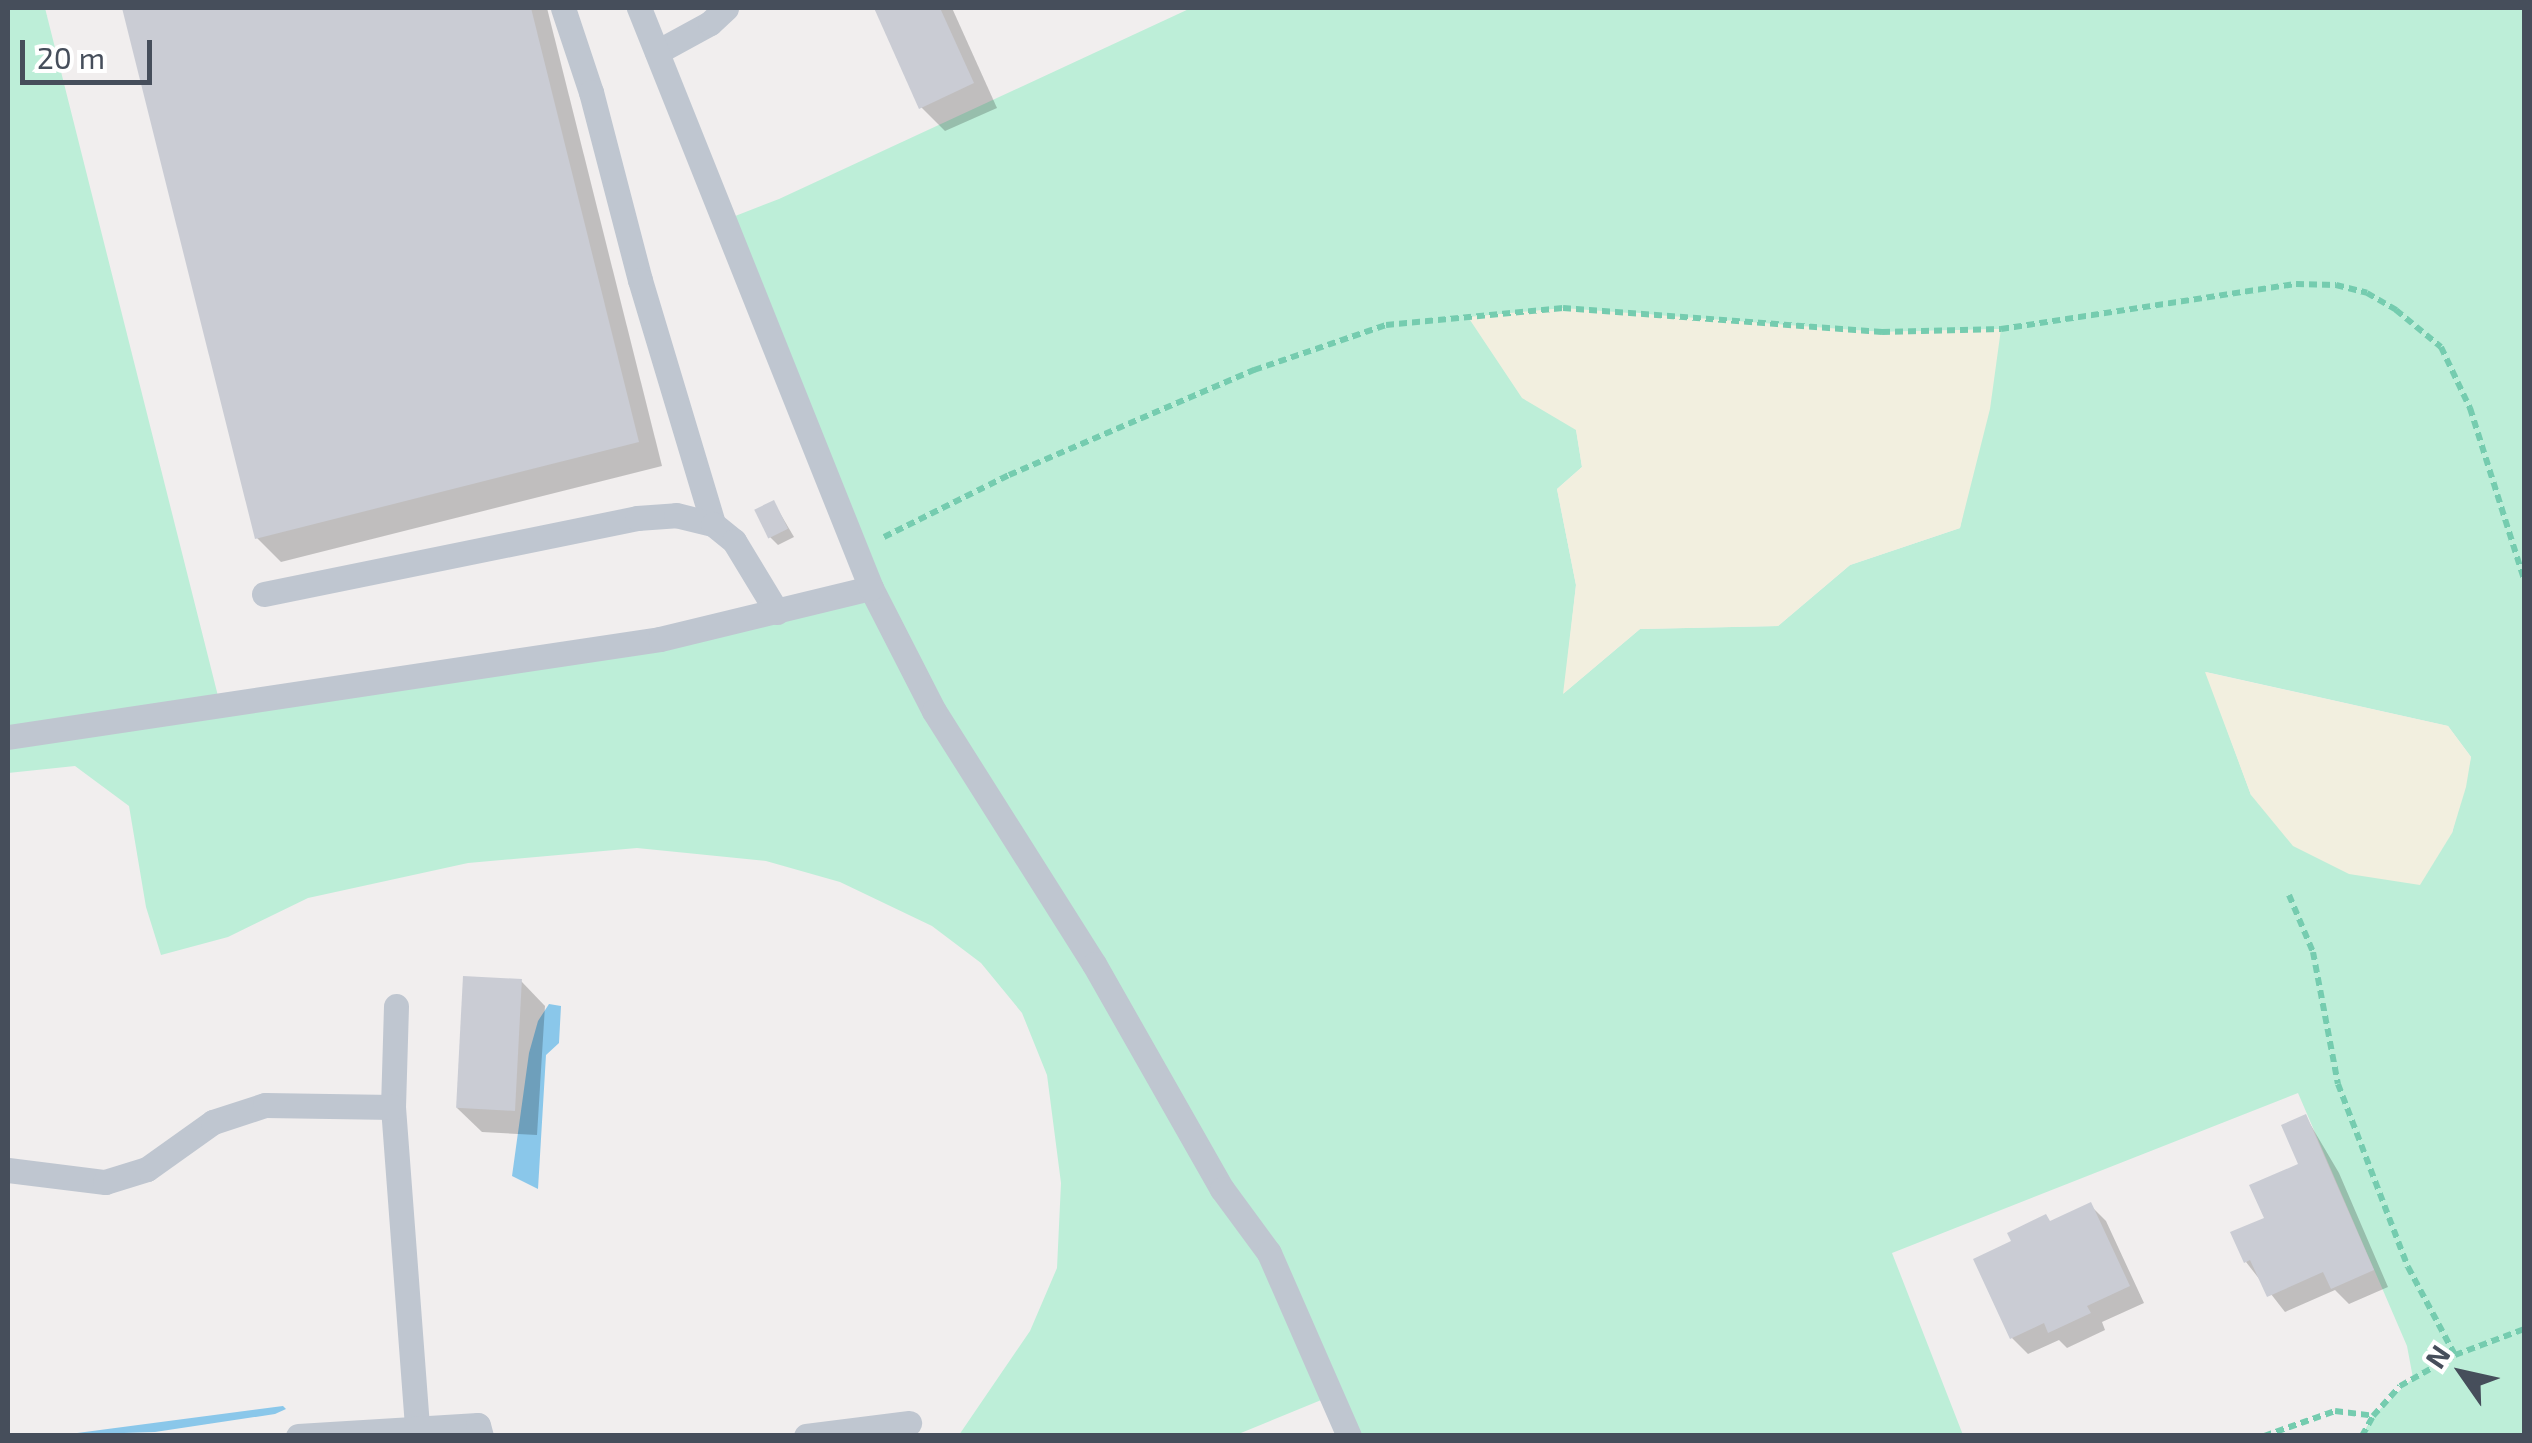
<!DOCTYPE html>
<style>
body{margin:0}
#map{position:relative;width:2532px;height:1443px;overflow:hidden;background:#f1eeee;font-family:"Exo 2",sans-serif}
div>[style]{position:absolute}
.green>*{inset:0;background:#bdeed8}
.sand>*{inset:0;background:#f2efdf}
.water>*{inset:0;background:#8ac7ea}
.shadow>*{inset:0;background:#0003}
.building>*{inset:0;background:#caccd4;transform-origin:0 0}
.path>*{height:6px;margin-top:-3px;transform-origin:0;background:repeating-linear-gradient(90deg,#75ccaf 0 8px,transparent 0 13px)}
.lane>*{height:25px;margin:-12.5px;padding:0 12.5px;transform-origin:12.5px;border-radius:12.5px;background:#bfc6d0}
span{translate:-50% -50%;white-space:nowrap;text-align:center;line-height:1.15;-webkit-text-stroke:8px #fff;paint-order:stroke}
.frame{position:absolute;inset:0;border:10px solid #464e5b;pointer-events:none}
.north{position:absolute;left:2412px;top:1323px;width:100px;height:100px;-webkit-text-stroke:8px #fff;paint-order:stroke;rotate:304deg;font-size:28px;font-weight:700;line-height:40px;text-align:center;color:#464e5b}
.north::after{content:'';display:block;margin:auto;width:35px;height:45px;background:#464e5b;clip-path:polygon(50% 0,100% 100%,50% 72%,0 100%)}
.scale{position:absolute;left:20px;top:40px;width:132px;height:45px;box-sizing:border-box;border:5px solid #464e5b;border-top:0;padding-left:12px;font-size:30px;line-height:35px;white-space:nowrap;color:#464e5b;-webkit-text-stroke:8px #fff;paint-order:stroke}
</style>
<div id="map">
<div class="green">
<div style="clip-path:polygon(evenodd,8px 8px,45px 8px,220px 704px,660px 639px,870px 588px,725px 220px,779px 199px,1191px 8px,2524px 8px,2524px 1435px,2362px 1435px,2373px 1416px,2413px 1378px,2407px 1346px,2298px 1093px,1892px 1253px,1963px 1435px,1349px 1435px,1331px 1396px,1236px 1435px,959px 1435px,1030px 1331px,1057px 1268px,1061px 1183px,1047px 1075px,1022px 1013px,981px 963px,932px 926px,840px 882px,766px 861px,637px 848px,468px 863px,308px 898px,228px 937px,161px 955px,146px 907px,129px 806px,75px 766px,8px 773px,8px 8px,1631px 312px,1721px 323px,1882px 332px,2000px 329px,1960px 528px,1850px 565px,1778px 626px,1640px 629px,1564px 693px,1576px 585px,1557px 489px,1582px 467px,1576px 429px,1631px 312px,8px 8px,2206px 672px,2448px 726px,2471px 757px,2452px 833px,2251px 795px,2206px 672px)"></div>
</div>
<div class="sand">
<div style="clip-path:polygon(1563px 308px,1882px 332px,2001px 329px,1990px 409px,1960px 528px,1850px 565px,1778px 626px,1640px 629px,1563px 694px,1576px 585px,1557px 489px,1582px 467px,1576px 430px,1522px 398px,1468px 317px)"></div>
<div style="clip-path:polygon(2205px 672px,2448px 726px,2471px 757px,2466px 787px,2452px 833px,2420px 885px,2349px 874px,2293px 846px,2251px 795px)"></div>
</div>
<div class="water">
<div style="clip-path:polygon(549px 1004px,561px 1006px,559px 1043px,546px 1055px,538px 1189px,512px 1176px,529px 1053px,538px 1021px)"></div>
<div style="clip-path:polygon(283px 1406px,286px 1409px,275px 1414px,155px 1432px,62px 1435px)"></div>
</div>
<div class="shadow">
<div style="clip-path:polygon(125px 8px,547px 8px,662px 466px,281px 562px,257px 538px)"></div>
<div style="clip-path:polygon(876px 8px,952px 8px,997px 108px,945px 131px,921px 107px)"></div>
<div style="clip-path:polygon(774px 503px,794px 537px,778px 545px,770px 537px)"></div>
<div style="clip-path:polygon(521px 981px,545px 1006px,537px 1135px,482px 1132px,457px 1108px)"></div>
<div style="clip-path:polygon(2306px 1117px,2339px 1173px,2388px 1287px,2349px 1304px,2335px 1290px,2285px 1312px,2246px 1262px,2302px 1166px)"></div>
<div style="clip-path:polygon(2090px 1205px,2106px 1221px,2144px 1303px,2102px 1322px,2105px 1330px,2067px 1348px,2059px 1340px,2028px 1354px,2012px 1338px,2052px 1223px)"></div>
</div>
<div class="building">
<div style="clip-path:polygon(122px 8px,531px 8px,639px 442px,255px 539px)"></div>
<div style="clip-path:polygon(874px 8px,940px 8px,974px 83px,919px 109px)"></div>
<div style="left:774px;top:500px;width:32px;height:22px;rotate:64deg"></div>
<div style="left:463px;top:976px;width:59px;height:132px;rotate:3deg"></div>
<div style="clip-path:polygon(2306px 1114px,2374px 1270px,2331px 1289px,2323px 1272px,2267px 1297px,2250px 1260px,2244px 1263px,2230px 1232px,2264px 1218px,2249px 1185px,2298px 1164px,2281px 1125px)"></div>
<div style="clip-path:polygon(2091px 1202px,2130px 1286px,2087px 1306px,2091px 1313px,2048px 1333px,2044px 1323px,2010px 1339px,1973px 1259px,2011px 1241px,2007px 1233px,2046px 1214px,2050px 1221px)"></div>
</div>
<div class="path">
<div style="left:884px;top:537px;width:140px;rotate:-26.4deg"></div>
<div style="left:1009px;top:475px;width:267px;rotate:-23.2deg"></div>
<div style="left:1254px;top:370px;width:139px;rotate:-18.8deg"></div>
<div style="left:1386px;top:325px;width:178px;rotate:-5.5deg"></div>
<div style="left:1563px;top:308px;width:320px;rotate:4.3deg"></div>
<div style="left:1882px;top:332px;width:119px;rotate:-1.4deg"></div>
<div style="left:2001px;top:329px;width:298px;rotate:-8.7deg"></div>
<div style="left:2296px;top:284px;width:40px;rotate:1.4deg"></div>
<div style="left:2336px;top:285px;width:32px;rotate:14deg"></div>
<div style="left:2367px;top:293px;width:34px;rotate:30deg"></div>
<div style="left:2396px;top:310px;width:58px;rotate:39.4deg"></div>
<div style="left:2441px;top:347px;width:68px;rotate:64.6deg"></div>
<div style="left:2470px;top:408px;width:179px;rotate:72.5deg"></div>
<div style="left:2289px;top:895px;width:62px;rotate:67.2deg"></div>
<div style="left:2313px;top:952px;width:134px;rotate:79.3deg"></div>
<div style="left:2338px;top:1084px;width:196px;rotate:69.1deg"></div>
<div style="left:2408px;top:1267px;width:100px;rotate:61.9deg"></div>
<div style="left:2264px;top:1436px;width:75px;rotate:-19.4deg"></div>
<div style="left:2335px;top:1411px;width:38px;rotate:7deg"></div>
<div style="left:2362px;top:1436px;width:23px;rotate:-61deg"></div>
<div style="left:2373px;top:1416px;width:40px;rotate:-48deg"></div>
<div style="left:2400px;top:1386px;width:63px;rotate:-29.4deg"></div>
<div style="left:2455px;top:1355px;width:74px;rotate:-20.6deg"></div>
</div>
<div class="lane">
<div style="left:563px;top:8px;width:89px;rotate:71.6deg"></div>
<div style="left:591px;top:92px;width:194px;rotate:75.4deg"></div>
<div style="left:640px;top:280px;width:255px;rotate:73.3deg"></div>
<div style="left:657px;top:52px;width:60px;rotate:-28.7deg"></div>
<div style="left:710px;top:23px;width:22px;rotate:-43deg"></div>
<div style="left:871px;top:588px;width:138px;rotate:62.9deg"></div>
<div style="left:934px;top:711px;width:299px;rotate:57.7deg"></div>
<div style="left:1094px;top:964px;width:259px;rotate:60.4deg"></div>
<div style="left:1222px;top:1189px;width:79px;rotate:53.7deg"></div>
<div style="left:1269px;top:1253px;width:200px;rotate:66.4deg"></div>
<div style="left:264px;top:594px;width:381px;rotate:-11.5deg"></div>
<div style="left:637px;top:518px;width:39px;rotate:-4deg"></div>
<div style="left:676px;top:515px;width:38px;rotate:14deg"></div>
<div style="left:713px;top:524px;width:27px;rotate:39deg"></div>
<div style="left:734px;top:541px;width:83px;rotate:58.8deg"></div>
<div style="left:8px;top:737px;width:659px;rotate:-8.55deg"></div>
<div style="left:660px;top:639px;width:217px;rotate:-13.6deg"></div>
<div style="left:871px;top:588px;width:625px;rotate:-111.8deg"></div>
<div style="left:396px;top:1006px;width:101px;rotate:91.7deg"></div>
<div style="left:393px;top:1107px;width:320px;rotate:85.7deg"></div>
<div style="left:8px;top:1170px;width:98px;rotate:7.1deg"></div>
<div style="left:105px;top:1182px;width:44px;rotate:-17.2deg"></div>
<div style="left:147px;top:1169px;width:81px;rotate:-35.5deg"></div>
<div style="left:213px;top:1122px;width:55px;rotate:-18.1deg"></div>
<div style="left:265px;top:1105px;width:128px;rotate:0.9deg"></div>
<div style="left:298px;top:1436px;width:180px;rotate:-3.5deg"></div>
<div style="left:478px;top:1425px;width:11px;rotate:75deg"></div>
<div style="left:806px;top:1436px;width:104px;rotate:-7.2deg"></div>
</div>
<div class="frame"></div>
<div class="north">N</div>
<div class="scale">20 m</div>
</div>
